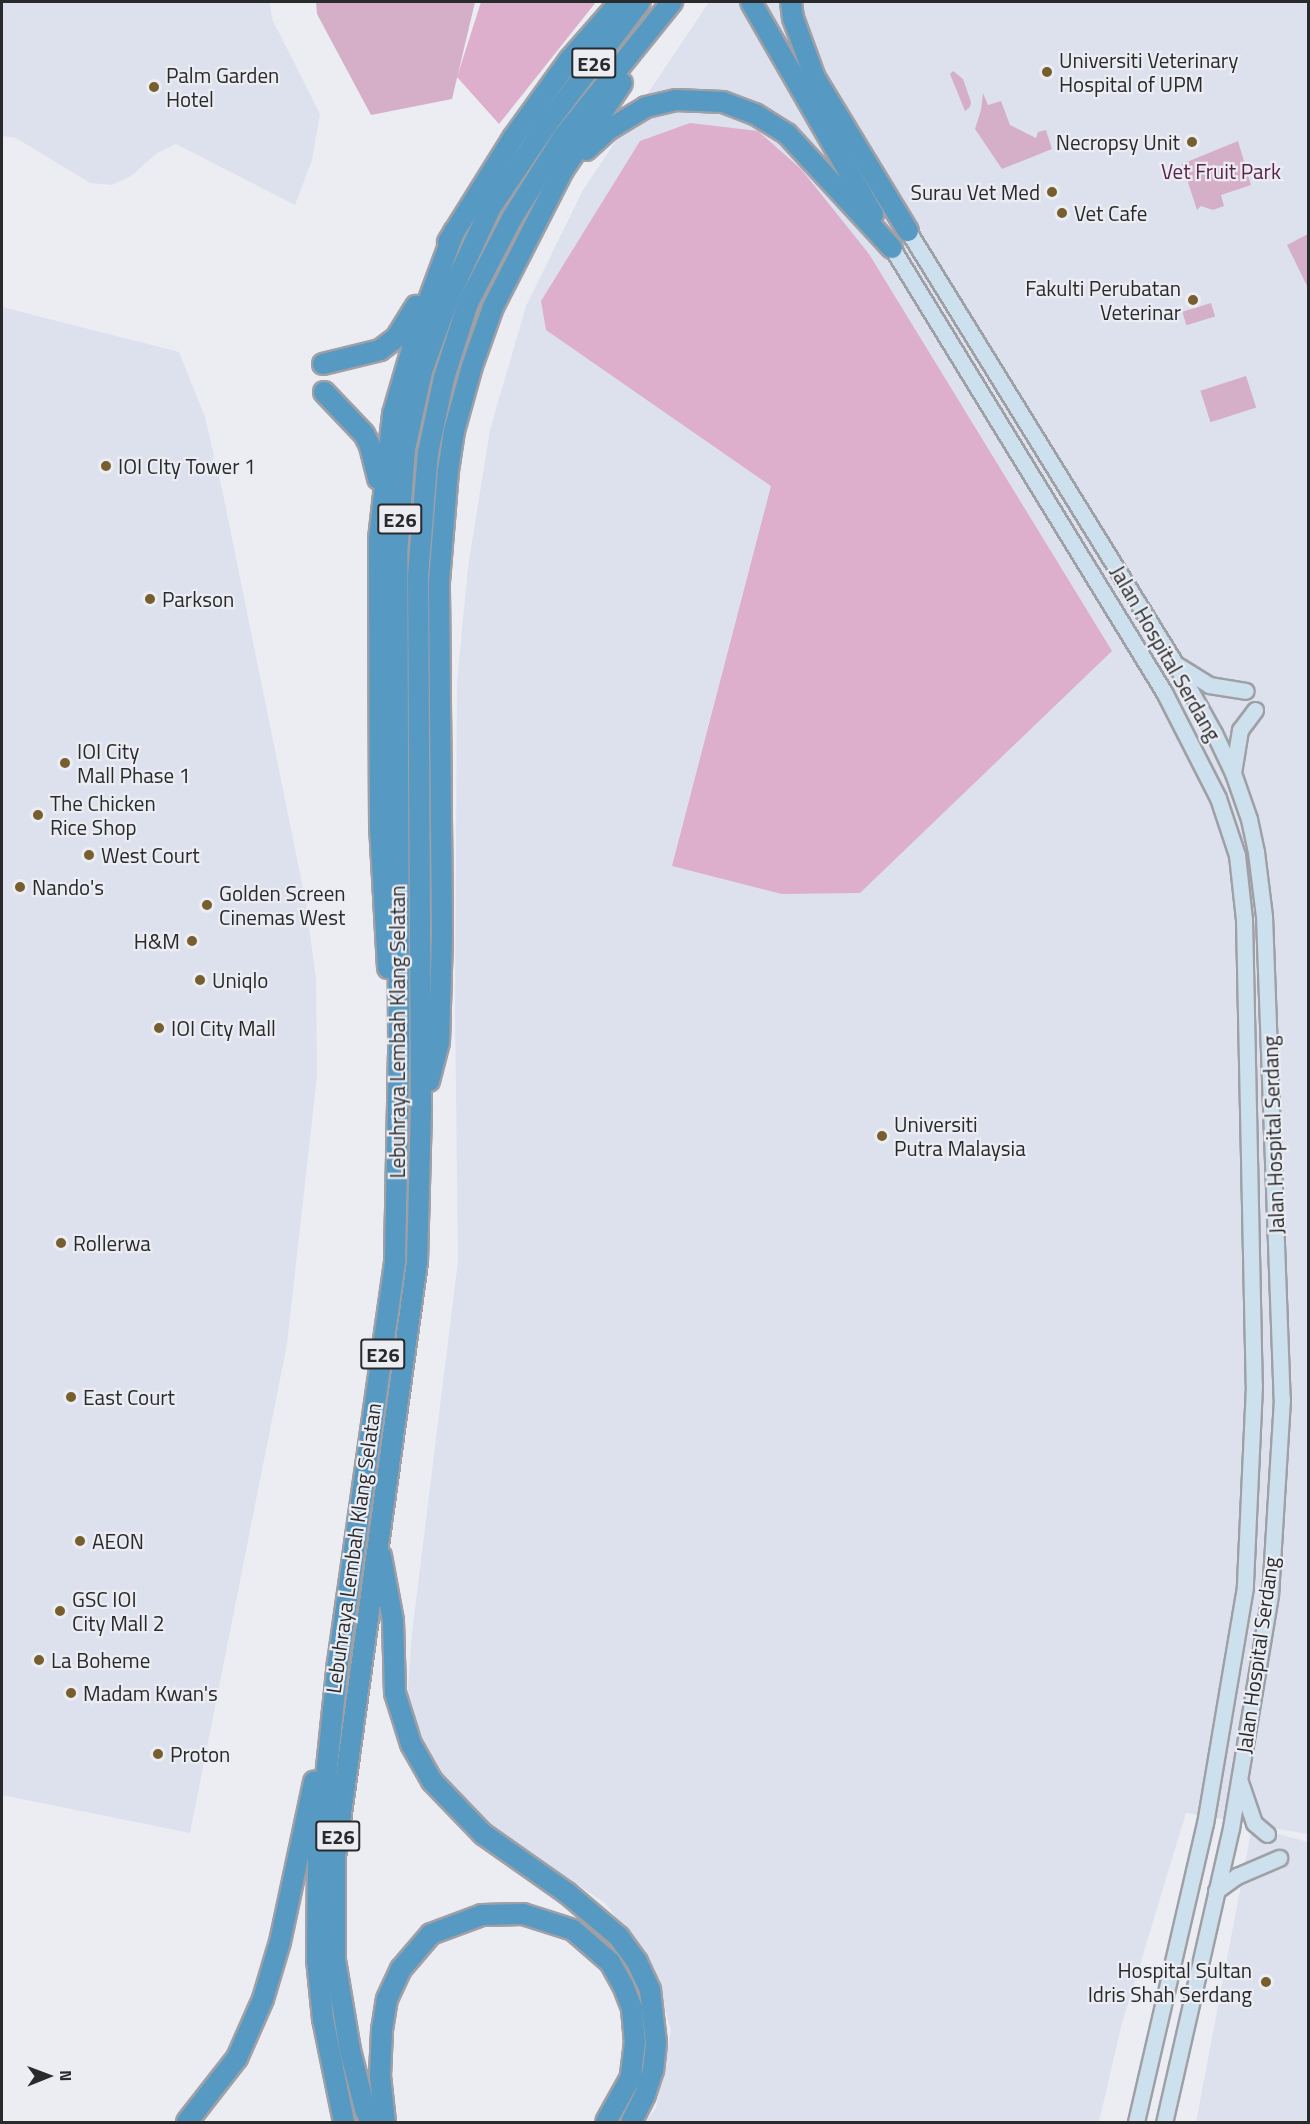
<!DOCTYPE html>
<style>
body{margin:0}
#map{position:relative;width:1310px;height:2124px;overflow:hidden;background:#ebedf3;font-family:"Titillium Web",sans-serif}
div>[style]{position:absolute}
.built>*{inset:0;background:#dde1ee}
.green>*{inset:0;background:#d5afc7;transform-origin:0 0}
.forest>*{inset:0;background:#deaecd}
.roads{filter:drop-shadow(2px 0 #9fa0a6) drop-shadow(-2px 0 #9fa0a6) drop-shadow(0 2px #9fa0a6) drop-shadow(0 -2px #9fa0a6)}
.secondary>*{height:15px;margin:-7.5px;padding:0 7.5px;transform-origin:7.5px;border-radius:7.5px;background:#cce0ed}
.motorway>*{height:20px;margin:-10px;padding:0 10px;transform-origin:10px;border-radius:10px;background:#5699c3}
.dots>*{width:16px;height:16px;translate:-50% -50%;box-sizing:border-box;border:3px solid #ebedf3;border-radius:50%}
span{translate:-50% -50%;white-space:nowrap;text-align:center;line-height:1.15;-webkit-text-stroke:4.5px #ebedf3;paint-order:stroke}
.shield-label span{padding:2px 4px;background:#ebedf3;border:2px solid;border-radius:4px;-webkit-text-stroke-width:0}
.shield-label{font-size:20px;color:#292a2c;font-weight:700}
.poi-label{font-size:21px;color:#292a2c}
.left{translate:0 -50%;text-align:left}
.right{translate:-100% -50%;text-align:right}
.park-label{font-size:21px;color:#5c244c}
.street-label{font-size:21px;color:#292a2c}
.frame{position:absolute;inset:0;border:3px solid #292a2c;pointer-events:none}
.north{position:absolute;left:18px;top:2046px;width:60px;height:60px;-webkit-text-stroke:4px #ebedf3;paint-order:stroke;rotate:89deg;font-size:16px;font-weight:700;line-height:24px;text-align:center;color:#292a2c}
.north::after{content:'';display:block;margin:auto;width:21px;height:27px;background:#292a2c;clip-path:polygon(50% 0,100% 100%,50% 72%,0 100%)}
</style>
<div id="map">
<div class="built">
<div style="clip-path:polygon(2px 2px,270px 2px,272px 19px,320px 114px,312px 160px,295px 205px,176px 144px,157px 153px,131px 176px,112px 185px,90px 183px,16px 138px,2px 136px)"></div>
<div style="clip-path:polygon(709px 2px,1308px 2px,1308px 1834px,1186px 1813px,1121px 2027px,1099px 2122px,645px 2122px,656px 2108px,671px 2031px,654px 1968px,605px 1903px,488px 1825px,437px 1772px,407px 1701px,412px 1633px,458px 1261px,455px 1010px,457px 682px,468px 567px,490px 430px,526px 306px,583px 190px)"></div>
<div style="clip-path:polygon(2px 307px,179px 352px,205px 417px,223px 494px,306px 903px,316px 980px,317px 1076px,287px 1344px,190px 1833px,2px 1795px)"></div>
<div style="clip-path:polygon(1252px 1827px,1308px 1842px,1308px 2122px,1196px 2122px)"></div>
</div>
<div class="green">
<div style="clip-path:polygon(316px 2px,475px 2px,452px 99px,371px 115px,317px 14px)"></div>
<div style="clip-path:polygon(953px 71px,963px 79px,971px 102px,970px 107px,965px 111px,950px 74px)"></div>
<div style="clip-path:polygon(983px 93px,988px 105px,1001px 101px,1010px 125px,1036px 138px,1038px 132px,1046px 130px,1052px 149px,1002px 169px,975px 129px,981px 110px)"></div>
<div style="clip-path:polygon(1238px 141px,1251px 185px,1221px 195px,1224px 206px,1213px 210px,1201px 206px,1197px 210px,1182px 164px)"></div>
<div style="clip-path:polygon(1308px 234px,1308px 288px,1287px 245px)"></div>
<div style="left:1211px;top:303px;width:14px;height:30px;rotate:73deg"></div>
<div style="left:1246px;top:376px;width:33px;height:48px;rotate:72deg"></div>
</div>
<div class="forest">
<div style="clip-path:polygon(481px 2px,596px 2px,499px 124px,457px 77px)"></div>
<div style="clip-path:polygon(690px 123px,758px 131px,801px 169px,869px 254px,1112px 651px,860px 893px,782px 894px,672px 866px,771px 486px,546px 330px,541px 301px,640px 141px)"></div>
</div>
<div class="roads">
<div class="secondary">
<div style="left:908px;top:231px;width:510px;rotate:58.3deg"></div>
<div style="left:1176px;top:665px;width:78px;rotate:60.8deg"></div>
<div style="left:1214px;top:733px;width:44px;rotate:64.6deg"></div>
<div style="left:1233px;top:773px;width:49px;rotate:70.8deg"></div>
<div style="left:1249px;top:819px;width:34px;rotate:78deg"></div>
<div style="left:1256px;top:852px;width:64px;rotate:82.9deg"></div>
<div style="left:1264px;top:916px;width:483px;rotate:87.9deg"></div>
<div style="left:1282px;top:1399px;width:196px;rotate:93.5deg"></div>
<div style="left:1270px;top:1595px;width:236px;rotate:99.5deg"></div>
<div style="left:1231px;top:1828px;width:302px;rotate:102.8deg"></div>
<div style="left:892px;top:248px;width:521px;rotate:58.51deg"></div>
<div style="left:1164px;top:692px;width:119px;rotate:63deg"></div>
<div style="left:1218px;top:798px;width:60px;rotate:71.6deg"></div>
<div style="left:1237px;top:855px;width:64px;rotate:83.8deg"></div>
<div style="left:1244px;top:919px;width:466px;rotate:88.8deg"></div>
<div style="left:1254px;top:1385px;width:202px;rotate:92.6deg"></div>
<div style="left:1245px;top:1587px;width:239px;rotate:99.6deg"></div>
<div style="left:1205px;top:1823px;width:307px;rotate:103deg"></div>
<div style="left:1179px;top:666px;width:36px;rotate:32deg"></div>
<div style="left:1209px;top:685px;width:37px;rotate:9deg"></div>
<div style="left:1233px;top:773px;width:44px;rotate:-80.8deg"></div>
<div style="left:1240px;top:730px;width:25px;rotate:-53deg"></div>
<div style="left:1240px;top:1782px;width:43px;rotate:71.1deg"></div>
<div style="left:1254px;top:1823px;width:17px;rotate:40deg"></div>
<div style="left:1216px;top:1891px;width:26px;rotate:-36deg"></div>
<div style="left:1237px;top:1876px;width:46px;rotate:-23.2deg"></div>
</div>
<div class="motorway">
<div style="left:751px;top:2px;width:245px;rotate:60.1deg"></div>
<div style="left:791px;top:2px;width:16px;rotate:83deg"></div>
<div style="left:793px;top:18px;width:64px;rotate:69.9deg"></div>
<div style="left:815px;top:78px;width:179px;rotate:58.7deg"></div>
<div style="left:586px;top:150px;width:30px;rotate:-42deg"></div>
<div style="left:608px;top:130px;width:44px;rotate:-31.2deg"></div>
<div style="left:646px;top:107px;width:31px;rotate:-13deg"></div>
<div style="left:676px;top:100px;width:47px;rotate:2.4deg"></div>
<div style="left:723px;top:102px;width:34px;rotate:21deg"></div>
<div style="left:755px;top:114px;width:38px;rotate:32deg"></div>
<div style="left:787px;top:134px;width:155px;rotate:47.4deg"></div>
<div style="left:448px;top:242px;width:123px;rotate:-58deg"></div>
<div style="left:513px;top:138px;width:97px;rotate:-54.2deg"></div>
<div style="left:570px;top:59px;width:76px;rotate:-48.7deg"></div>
<div style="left:323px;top:364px;width:59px;rotate:-13.8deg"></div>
<div style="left:380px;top:350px;width:20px;rotate:-37deg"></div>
<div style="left:396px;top:338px;width:38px;rotate:-58deg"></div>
<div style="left:324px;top:392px;width:58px;rotate:46.4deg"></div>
<div style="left:364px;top:434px;width:13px;rotate:63deg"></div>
<div style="left:370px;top:446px;width:34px;rotate:76deg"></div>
<div style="left:388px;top:968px;width:142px;rotate:-93.2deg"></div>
<div style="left:380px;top:826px;width:287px;rotate:-90.2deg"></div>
<div style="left:379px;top:539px;width:126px;rotate:-83.6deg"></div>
<div style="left:393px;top:414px;width:85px;rotate:-73.7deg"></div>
<div style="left:417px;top:332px;width:107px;rotate:-69.7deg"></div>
<div style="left:429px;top:1081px;width:40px;rotate:-75.6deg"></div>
<div style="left:439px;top:1042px;width:109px;rotate:-88.4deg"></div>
<div style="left:442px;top:933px;width:351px;rotate:-90.5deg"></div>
<div style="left:439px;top:582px;width:111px;rotate:-85.4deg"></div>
<div style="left:448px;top:471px;width:40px;rotate:-81.5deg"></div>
<div style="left:454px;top:431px;width:67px;rotate:-74.5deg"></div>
<div style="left:472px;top:366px;width:63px;rotate:-70.4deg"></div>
<div style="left:493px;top:307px;width:154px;rotate:-62.9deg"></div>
<div style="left:563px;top:170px;width:105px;rotate:-55.9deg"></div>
<div style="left:381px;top:1556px;width:66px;rotate:79.5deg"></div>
<div style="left:393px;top:1621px;width:72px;rotate:88.4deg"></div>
<div style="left:395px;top:1693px;width:53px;rotate:72.6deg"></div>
<div style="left:411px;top:1744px;width:43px;rotate:60.4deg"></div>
<div style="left:432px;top:1781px;width:74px;rotate:46.1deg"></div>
<div style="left:483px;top:1834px;width:103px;rotate:35.1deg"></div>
<div style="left:567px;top:1893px;width:68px;rotate:40.2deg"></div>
<div style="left:619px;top:1937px;width:31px;rotate:54deg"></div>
<div style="left:637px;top:1962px;width:31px;rotate:65deg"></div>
<div style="left:650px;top:1990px;width:53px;rotate:83.5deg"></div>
<div style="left:656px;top:2043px;width:27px;rotate:96deg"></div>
<div style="left:653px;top:2070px;width:26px;rotate:108deg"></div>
<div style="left:645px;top:2095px;width:30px;rotate:117deg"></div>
<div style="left:187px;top:2122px;width:81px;rotate:-52deg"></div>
<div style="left:237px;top:2058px;width:64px;rotate:-66.2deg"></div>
<div style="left:263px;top:1999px;width:59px;rotate:-73.4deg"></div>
<div style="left:280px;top:1942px;width:164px;rotate:-78deg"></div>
<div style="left:344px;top:2122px;width:105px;rotate:-101.5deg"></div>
<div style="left:323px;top:2019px;width:60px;rotate:-95.7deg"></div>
<div style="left:317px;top:1959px;width:104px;rotate:-89.4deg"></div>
<div style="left:318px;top:1855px;width:193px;rotate:-84.1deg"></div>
<div style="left:338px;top:1663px;width:407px;rotate:-81.9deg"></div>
<div style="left:395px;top:1260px;width:218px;rotate:-88.9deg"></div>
<div style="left:399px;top:1042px;width:487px;rotate:-90.2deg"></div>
<div style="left:397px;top:555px;width:106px;rotate:-85.7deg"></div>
<div style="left:405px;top:449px;width:80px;rotate:-77.7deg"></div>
<div style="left:422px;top:371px;width:79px;rotate:-70deg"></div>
<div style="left:449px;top:297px;width:99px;rotate:-65deg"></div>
<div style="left:491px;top:207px;width:100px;rotate:-56deg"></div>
<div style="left:547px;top:124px;width:153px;rotate:-52.7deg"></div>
<div style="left:371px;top:2122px;width:14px;rotate:-115deg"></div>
<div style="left:365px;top:2109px;width:61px;rotate:-104.3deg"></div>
<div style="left:350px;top:2050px;width:91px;rotate:-99.5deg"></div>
<div style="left:335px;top:1960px;width:103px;rotate:-90deg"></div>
<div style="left:335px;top:1857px;width:601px;rotate:-82.15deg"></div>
<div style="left:417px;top:1262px;width:154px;rotate:-88.5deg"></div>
<div style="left:421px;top:1108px;width:532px;rotate:-90.32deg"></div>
<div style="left:418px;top:576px;width:123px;rotate:-85.4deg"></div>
<div style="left:428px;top:453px;width:77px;rotate:-78deg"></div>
<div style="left:444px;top:378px;width:79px;rotate:-72.3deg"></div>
<div style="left:468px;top:303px;width:96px;rotate:-62.6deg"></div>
<div style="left:512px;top:218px;width:96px;rotate:-57.8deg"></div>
<div style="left:563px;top:137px;width:174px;rotate:-51.1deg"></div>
<div style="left:385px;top:2122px;width:46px;rotate:-96.2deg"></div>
<div style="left:380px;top:2076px;width:46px;rotate:-87.5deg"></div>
<div style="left:382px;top:2030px;width:31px;rotate:-81deg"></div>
<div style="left:387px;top:1999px;width:33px;rotate:-65deg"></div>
<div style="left:401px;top:1969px;width:46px;rotate:-49.4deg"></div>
<div style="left:431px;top:1934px;width:54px;rotate:-20.4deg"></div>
<div style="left:482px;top:1915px;width:41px;rotate:-1.4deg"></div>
<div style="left:523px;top:1914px;width:52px;rotate:17.7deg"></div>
<div style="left:573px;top:1930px;width:49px;rotate:40.9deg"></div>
<div style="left:610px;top:1962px;width:26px;rotate:61deg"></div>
<div style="left:623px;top:1985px;width:26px;rotate:69deg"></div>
<div style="left:632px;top:2009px;width:33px;rotate:85deg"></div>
<div style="left:635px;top:2042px;width:35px;rotate:97deg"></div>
<div style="left:631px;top:2077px;width:51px;rotate:119.1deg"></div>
</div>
</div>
<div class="dots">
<div style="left:1047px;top:72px;background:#765e2e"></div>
<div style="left:154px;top:87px;background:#765e2e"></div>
<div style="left:1192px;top:142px;background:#765e2e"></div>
<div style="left:1052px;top:192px;background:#765e2e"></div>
<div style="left:1062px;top:213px;background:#765e2e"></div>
<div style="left:1193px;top:300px;background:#765e2e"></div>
<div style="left:106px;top:466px;background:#765e2e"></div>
<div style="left:150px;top:599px;background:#765e2e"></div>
<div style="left:65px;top:763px;background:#765e2e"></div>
<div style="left:38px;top:815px;background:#765e2e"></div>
<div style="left:89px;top:855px;background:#765e2e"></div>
<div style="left:20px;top:887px;background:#765e2e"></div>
<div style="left:207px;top:905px;background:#765e2e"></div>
<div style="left:192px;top:941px;background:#765e2e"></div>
<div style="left:200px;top:980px;background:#765e2e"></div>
<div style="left:159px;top:1028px;background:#765e2e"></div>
<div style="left:882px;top:1136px;background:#765e2e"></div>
<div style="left:61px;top:1243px;background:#765e2e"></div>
<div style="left:71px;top:1397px;background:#765e2e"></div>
<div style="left:80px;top:1541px;background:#765e2e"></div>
<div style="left:60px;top:1611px;background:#765e2e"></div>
<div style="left:39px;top:1660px;background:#765e2e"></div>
<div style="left:71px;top:1693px;background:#765e2e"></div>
<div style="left:158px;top:1754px;background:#765e2e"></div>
<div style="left:1266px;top:1982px;background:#765e2e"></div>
</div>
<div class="shield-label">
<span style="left:594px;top:63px">E26</span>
<span style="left:400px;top:519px">E26</span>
<span style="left:383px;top:1354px">E26</span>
<span style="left:338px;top:1836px">E26</span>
</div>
<div class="poi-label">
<span class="left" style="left:1059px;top:72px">Universiti Veterinary<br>Hospital of UPM</span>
<span class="left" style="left:166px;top:87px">Palm Garden<br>Hotel</span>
<span class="right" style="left:1180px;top:142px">Necropsy Unit</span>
<span class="right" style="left:1040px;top:192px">Surau Vet Med</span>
<span class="left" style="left:1074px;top:213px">Vet Cafe</span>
<span class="right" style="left:1181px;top:300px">Fakulti Perubatan<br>Veterinar</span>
<span class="left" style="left:118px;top:466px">IOI CIty Tower 1</span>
<span class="left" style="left:162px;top:599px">Parkson</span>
<span class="left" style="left:77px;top:763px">IOI City<br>Mall Phase 1</span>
<span class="left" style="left:50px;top:815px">The Chicken<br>Rice Shop</span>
<span class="left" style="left:101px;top:855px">West Court</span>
<span class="left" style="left:32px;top:887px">Nando's</span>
<span class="left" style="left:219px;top:905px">Golden Screen<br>Cinemas West</span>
<span class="right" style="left:180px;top:941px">H&amp;M</span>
<span class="left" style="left:212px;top:980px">Uniqlo</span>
<span class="left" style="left:171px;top:1028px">IOI City Mall</span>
<span class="left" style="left:894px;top:1136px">Universiti<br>Putra Malaysia</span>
<span class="left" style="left:73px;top:1243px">Rollerwa</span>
<span class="left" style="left:83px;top:1397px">East Court</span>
<span class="left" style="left:92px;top:1541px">AEON</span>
<span class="left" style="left:72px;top:1611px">GSC IOI<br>City Mall 2</span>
<span class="left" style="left:51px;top:1660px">La Boheme</span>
<span class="left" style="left:83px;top:1693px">Madam Kwan's</span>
<span class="left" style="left:170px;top:1754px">Proton</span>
<span class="right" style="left:1252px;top:1982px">Hospital Sultan<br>Idris Shah Serdang</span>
</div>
<div class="park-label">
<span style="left:1221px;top:171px">Vet Fruit Park</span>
</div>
<div class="street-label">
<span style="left:1166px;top:653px;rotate:60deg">Jalan Hospital Serdang</span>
<span style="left:397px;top:1032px;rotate:-90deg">Lebuhraya Lembah Klang Selatan</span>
<span style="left:1273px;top:1135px;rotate:-92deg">Jalan Hospital Serdang</span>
<span style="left:353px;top:1548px;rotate:-82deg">Lebuhraya Lembah Klang Selatan</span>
<span style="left:1257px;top:1655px;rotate:-82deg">Jalan Hospital Serdang</span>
</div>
<div class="frame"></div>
<div class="north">N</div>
</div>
